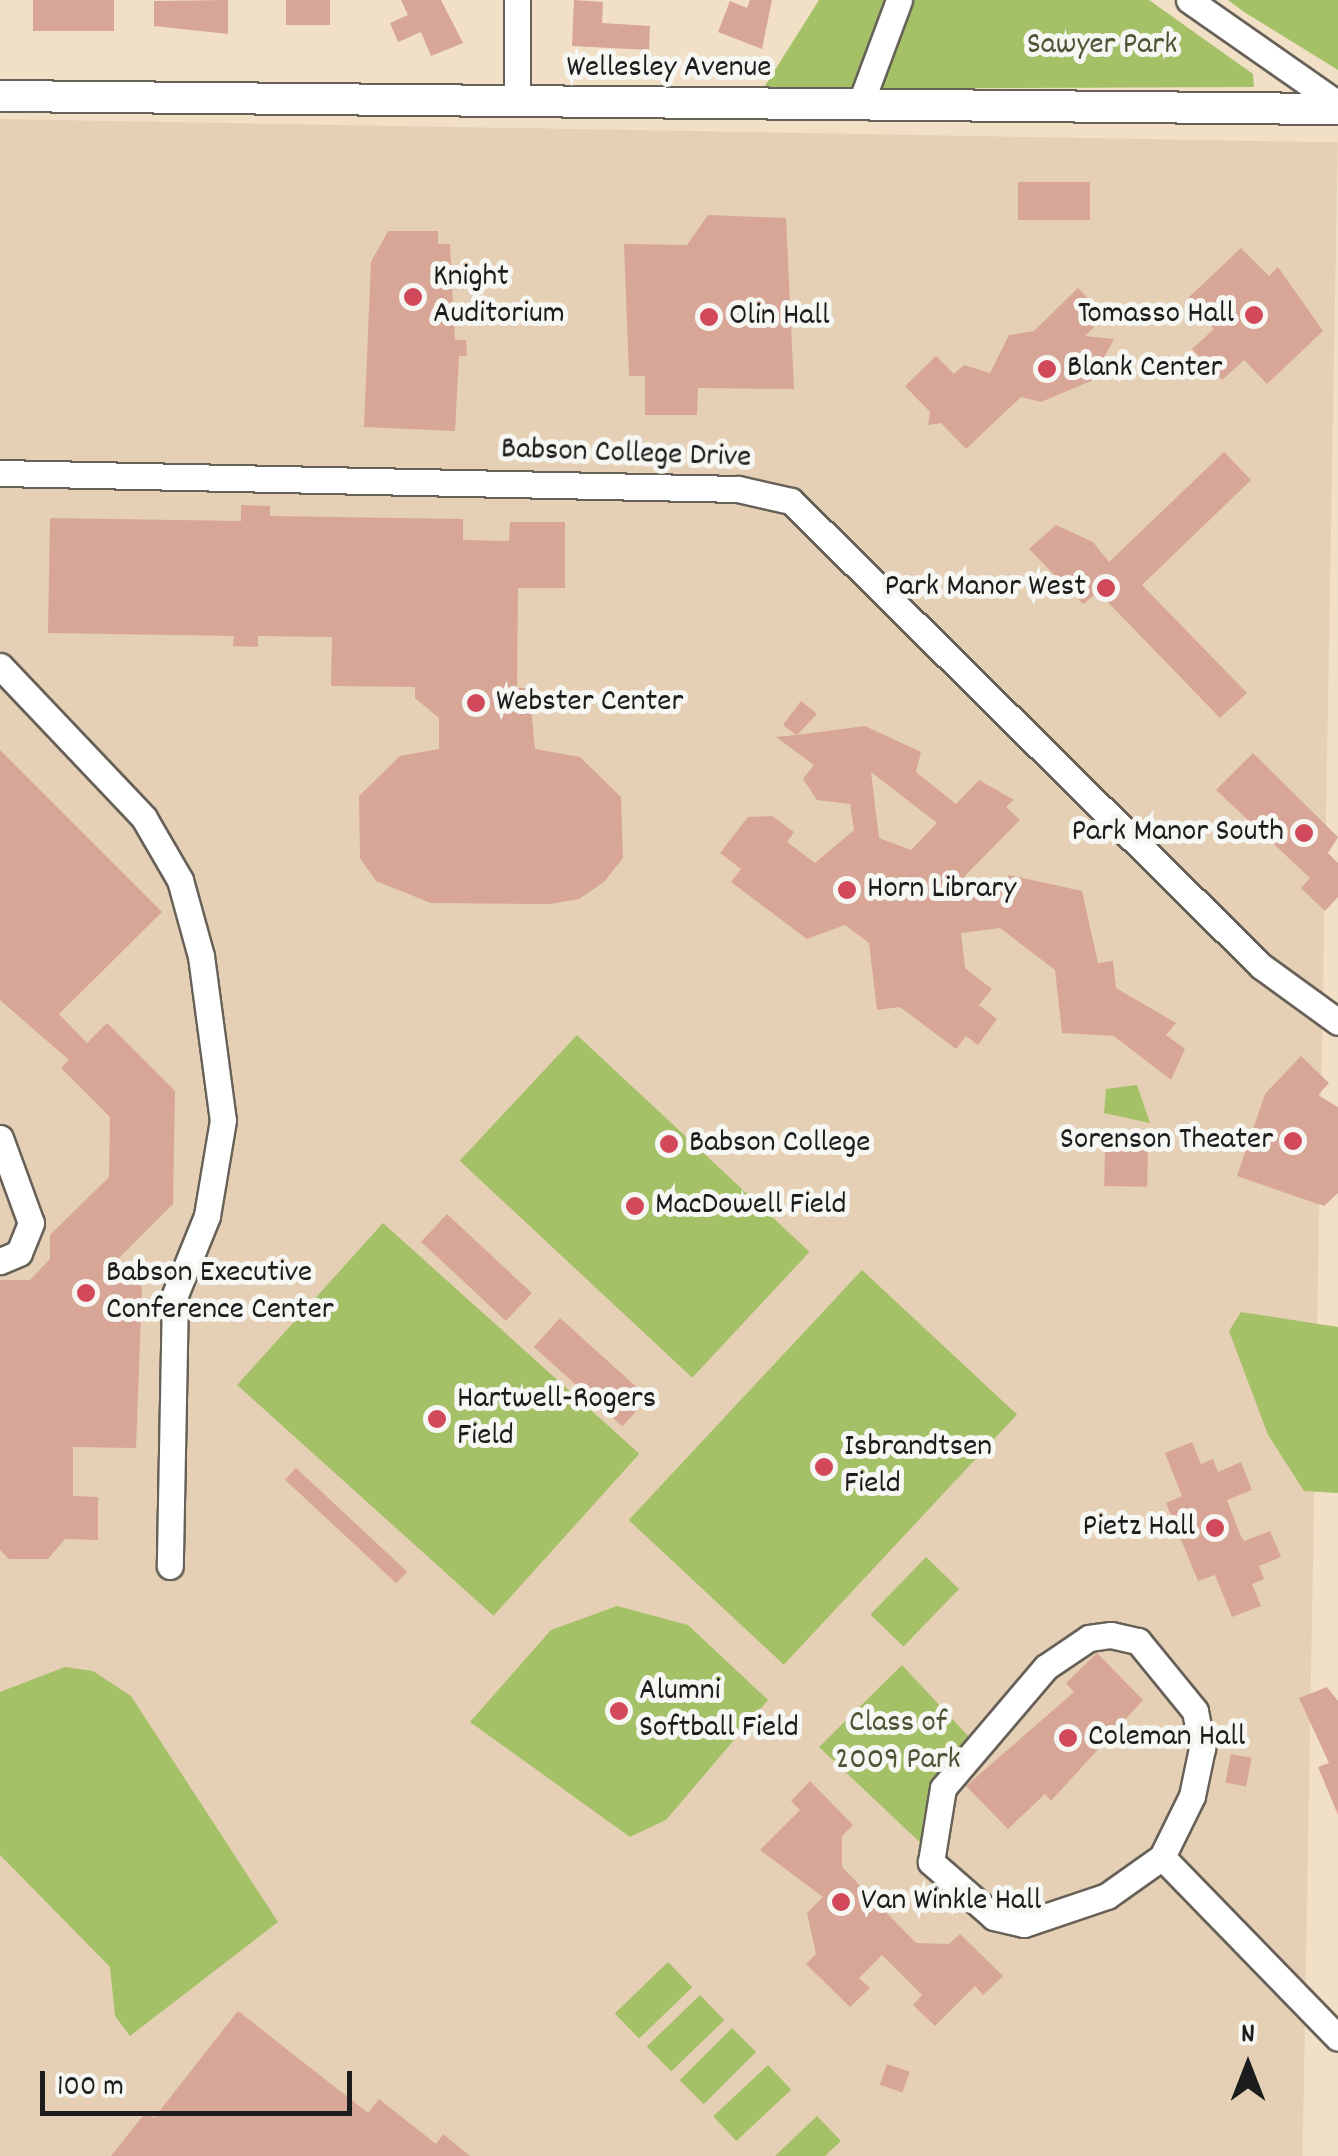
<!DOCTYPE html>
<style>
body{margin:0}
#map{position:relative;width:1338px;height:2156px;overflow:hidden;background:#f2e0c6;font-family:Dekko,sans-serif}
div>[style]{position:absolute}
.built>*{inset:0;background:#e5d0b5;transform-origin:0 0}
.green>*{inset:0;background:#a5c167;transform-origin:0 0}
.building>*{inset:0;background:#d8a696;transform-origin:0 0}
.roads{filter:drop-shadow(2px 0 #676158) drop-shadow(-2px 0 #676158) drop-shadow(0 2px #676158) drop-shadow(0 -2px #676158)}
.minor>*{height:25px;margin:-12.5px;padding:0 12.5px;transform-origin:12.5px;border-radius:12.5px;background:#fff}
.major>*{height:30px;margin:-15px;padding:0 15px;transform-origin:15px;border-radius:15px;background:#fff}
.dots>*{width:28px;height:28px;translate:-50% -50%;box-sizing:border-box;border:5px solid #f6f6f2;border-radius:50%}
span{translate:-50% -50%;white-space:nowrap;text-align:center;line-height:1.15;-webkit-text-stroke:10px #f6f6f2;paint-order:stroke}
.park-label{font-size:32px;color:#4c5636}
.street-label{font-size:32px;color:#1c1c1c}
.poi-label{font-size:32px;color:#1c1c1c}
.left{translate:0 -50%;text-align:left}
.right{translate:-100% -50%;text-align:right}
.north{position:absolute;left:1198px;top:2016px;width:100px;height:100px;-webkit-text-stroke:8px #f6f6f2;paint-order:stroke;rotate:0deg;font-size:28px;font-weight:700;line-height:40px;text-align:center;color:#1c1c1c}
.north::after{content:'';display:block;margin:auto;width:35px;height:45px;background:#1c1c1c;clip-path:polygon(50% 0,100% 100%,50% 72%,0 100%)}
.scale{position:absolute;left:40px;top:2071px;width:312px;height:45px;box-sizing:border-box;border:5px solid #1c1c1c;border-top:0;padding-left:12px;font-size:30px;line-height:35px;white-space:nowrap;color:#1c1c1c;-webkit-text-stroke:8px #f6f6f2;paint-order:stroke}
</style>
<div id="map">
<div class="built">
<div style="left:0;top:119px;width:1338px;height:2037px;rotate:1deg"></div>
</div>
<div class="green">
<div style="clip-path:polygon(819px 0,1149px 0,1253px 74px,1254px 87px,763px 89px)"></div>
<div style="clip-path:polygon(1228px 0,1338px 0,1338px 70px,1244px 12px)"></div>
<div style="left:577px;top:1035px;width:318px;height:172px;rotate:43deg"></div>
<div style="clip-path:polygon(1137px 1085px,1150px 1123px,1104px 1113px,1106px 1089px)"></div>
<div style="left:383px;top:1223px;width:345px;height:218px;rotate:42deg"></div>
<div style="left:862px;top:1270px;width:212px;height:342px;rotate:43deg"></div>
<div style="clip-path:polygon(1241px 1312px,1338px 1327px,1338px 1493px,1304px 1491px,1268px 1435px,1229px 1331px)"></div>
<div style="left:926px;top:1557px;width:46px;height:80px;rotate:44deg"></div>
<div style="clip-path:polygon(617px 1606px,688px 1625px,768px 1700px,666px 1820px,630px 1837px,470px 1722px,551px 1630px)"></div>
<div style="clip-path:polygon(902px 1665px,971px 1739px,928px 1850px,819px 1747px)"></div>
<div style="clip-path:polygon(65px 1667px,93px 1671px,131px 1696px,278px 1922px,130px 2036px,115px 2016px,110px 1967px,0 1855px,0 1692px)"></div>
<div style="left:668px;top:1962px;width:35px;height:74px;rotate:46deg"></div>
<div style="left:700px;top:1995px;width:35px;height:74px;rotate:46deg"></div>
<div style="left:732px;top:2028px;width:34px;height:74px;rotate:45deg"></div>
<div style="left:768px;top:2065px;width:34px;height:75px;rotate:47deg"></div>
<div style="clip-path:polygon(817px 2116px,841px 2141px,825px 2156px,775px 2156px)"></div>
</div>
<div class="building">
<div style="left:33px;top:0;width:81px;height:31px"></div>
<div style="clip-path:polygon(228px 0,228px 34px,154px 26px,154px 1px)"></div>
<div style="left:286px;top:0;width:44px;height:25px"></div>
<div style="clip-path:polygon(401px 0,441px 0,463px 43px,431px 56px,421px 32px,398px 42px,390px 23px,408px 15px)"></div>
<div style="clip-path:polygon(574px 0,603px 2px,602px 23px,650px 26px,649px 50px,572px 46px)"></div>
<div style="clip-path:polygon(750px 0,772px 0,762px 49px,718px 32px,730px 1px,747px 8px)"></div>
<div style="left:1018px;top:182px;width:72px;height:38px"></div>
<div style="clip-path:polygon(708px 215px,786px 218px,794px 389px,698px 388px,697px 415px,645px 415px,645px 376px,629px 376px,624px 244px,687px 245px)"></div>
<div style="clip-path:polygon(388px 231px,438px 231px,438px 244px,450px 244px,455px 340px,466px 340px,467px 356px,459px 356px,455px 431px,364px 427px,371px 262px)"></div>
<div style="clip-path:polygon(1241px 248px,1269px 276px,1278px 267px,1323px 331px,1267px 384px,1244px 360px,1222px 380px,1192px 349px,1214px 329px,1186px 300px)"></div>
<div style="clip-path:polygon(1078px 288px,1105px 316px,1085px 336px,1114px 339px,1091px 381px,1041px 402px,1021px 397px,966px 449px,941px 423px,928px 425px,930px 412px,905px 386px,936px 356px,954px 374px,964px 365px,990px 373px,1009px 335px,1034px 331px)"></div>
<div style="clip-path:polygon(1224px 452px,1251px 480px,1142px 585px,1247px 693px,1220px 718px,1098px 592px,1083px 604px,1029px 549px,1056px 525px,1093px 542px,1109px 562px)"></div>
<div style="clip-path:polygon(241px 505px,270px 506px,270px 516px,463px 519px,463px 540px,509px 541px,510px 522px,565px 522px,565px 588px,518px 588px,517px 688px,529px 688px,535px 749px,580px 757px,621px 797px,623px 858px,604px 882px,579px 899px,550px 904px,431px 903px,376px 881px,360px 858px,359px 796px,400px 756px,439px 749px,439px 718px,415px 698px,415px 687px,331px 686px,332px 637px,258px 636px,258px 647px,233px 646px,234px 636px,48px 633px,50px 518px,241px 521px)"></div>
<div style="clip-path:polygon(evenodd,801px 701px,817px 714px,797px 735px,865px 726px,921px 752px,916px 772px,956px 804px,979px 780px,1014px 800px,1006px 807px,1020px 820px,941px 900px,995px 894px,1009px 875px,1082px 891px,1098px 963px,1113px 961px,1116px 988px,1176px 1023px,1166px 1035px,1185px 1049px,1171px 1080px,1114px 1036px,1062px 1033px,1055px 970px,1000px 928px,961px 933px,965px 968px,992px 989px,979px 1005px,997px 1019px,978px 1045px,966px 1036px,956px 1049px,900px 1007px,877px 1010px,869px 943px,845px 925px,807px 939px,731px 882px,741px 869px,720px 853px,748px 817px,772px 816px,794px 832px,787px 842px,815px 863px,854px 830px,850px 804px,817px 800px,803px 779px,814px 765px,776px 737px,796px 735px,783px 725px,801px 701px,871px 772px,937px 823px,911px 850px,879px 838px,871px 772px)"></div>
<div style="clip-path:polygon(0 750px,162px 912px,59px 1014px,87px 1043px,107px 1023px,175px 1091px,173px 1204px,110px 1267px,137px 1268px,142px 1289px,136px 1448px,73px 1447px,73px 1496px,98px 1497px,98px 1540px,65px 1539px,48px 1559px,9px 1559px,0 1550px,0 1280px,30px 1280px,50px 1259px,50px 1235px,109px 1177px,110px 1117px,61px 1068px,69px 1060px,0 1000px)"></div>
<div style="clip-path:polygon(1253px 753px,1338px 837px,1328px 853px,1338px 863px,1338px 897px,1325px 911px,1301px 888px,1310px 878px,1216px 790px)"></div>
<div style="clip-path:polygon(1301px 1056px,1329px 1083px,1318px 1095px,1338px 1107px,1338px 1193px,1324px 1206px,1237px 1176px,1265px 1094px)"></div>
<div style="left:1105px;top:1144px;width:43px;height:42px;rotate:1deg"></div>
<div style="left:447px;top:1214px;width:116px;height:38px;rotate:43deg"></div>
<div style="left:560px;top:1318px;width:119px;height:39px;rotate:42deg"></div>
<div style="clip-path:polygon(1192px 1442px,1201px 1464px,1213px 1459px,1218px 1472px,1241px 1462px,1252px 1490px,1227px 1500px,1240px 1534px,1244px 1541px,1270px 1531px,1281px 1557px,1259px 1566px,1264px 1579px,1252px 1584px,1261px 1606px,1232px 1617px,1215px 1575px,1198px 1581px,1166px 1503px,1182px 1496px,1165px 1453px)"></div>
<div style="left:296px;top:1468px;width:152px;height:16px;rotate:43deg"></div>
<div style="clip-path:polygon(1097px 1653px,1143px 1700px,1051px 1801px,1045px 1794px,1008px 1829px,966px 1786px,1074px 1692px,1066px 1683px)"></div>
<div style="clip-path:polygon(1327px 1687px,1338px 1701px,1338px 1815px,1318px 1767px,1329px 1763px,1299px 1698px)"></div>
<div style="left:1231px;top:1754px;width:21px;height:29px;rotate:11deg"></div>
<div style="clip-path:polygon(810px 1781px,853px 1825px,842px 1836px,842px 1867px,916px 1943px,949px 1944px,960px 1934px,1003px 1976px,983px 1995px,975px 1986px,935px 2026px,913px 2005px,922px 1995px,882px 1955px,859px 1978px,870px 1988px,850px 2007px,806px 1964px,816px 1954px,807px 1913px,823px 1897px,760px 1850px,800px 1810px,791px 1801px)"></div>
<div style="clip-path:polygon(238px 2011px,368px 2113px,379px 2099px,436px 2144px,443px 2134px,470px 2156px,111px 2156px,146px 2112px,154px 2118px)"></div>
<div style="left:887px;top:2064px;width:24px;height:22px;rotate:19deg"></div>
</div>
<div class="roads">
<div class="minor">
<div style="left:517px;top:0;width:102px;rotate:90deg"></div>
<div style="left:1189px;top:0;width:182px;rotate:34.9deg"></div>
<div style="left:860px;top:105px;width:112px;rotate:-69.6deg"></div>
<div style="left:0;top:473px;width:738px;rotate:1.24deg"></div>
<div style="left:738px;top:489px;width:54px;rotate:12.8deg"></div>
<div style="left:791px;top:501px;width:661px;rotate:44.69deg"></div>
<div style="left:1261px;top:966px;width:95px;rotate:36deg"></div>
<div style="left:0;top:666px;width:209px;rotate:46.5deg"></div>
<div style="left:144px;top:818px;width:72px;rotate:59.9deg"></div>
<div style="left:180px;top:880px;width:79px;rotate:74.6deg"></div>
<div style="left:201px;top:956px;width:165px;rotate:82.4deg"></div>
<div style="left:223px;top:1120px;width:97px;rotate:99.5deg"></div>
<div style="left:207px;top:1216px;width:85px;rotate:112.1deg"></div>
<div style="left:175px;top:1295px;width:271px;rotate:91.1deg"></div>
<div style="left:0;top:1138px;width:90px;rotate:70deg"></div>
<div style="left:31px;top:1223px;width:32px;rotate:112deg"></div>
<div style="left:19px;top:1253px;width:21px;rotate:157deg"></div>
<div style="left:1111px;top:1635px;width:28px;rotate:13deg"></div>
<div style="left:1138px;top:1641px;width:90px;rotate:50.8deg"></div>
<div style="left:1195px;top:1711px;width:38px;rotate:79deg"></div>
<div style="left:1202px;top:1748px;width:49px;rotate:101.8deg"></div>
<div style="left:1192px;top:1796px;width:68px;rotate:116.2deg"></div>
<div style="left:1162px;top:1857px;width:67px;rotate:144.7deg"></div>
<div style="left:1107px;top:1896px;width:88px;rotate:161.4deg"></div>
<div style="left:1024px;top:1924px;width:31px;rotate:-167deg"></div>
<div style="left:994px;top:1917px;width:84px;rotate:-138.9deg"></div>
<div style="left:931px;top:1862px;width:75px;rotate:-80.8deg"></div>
<div style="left:943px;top:1788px;width:159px;rotate:-49.6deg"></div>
<div style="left:1046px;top:1667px;width:52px;rotate:-34deg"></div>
<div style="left:1089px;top:1638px;width:22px;rotate:-8deg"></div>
<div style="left:1162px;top:1857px;width:252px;rotate:45.8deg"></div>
</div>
<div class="major">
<div style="left:0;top:96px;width:1338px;rotate:0.56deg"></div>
</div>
</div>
<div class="dots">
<div style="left:413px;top:297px;background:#d1495b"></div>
<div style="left:1254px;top:315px;background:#d1495b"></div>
<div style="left:709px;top:317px;background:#d1495b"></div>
<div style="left:1047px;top:369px;background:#d1495b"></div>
<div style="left:1106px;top:588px;background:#d1495b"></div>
<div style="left:476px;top:703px;background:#d1495b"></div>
<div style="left:1304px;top:833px;background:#d1495b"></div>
<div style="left:847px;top:890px;background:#d1495b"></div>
<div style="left:1293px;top:1141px;background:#d1495b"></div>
<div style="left:669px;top:1144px;background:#d1495b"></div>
<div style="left:635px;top:1206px;background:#d1495b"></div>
<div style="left:86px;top:1293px;background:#d1495b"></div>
<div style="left:437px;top:1419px;background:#d1495b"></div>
<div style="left:824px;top:1467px;background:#d1495b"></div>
<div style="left:1215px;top:1528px;background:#d1495b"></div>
<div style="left:619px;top:1711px;background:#d1495b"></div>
<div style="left:1068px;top:1738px;background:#d1495b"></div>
<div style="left:841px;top:1902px;background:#d1495b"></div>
</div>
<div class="park-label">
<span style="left:1102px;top:46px">Sawyer Park</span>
<span style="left:898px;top:1743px">Class of<br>2009 Park</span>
</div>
<div class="street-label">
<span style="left:669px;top:69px">Wellesley Avenue</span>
<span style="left:626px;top:455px;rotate:2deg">Babson College Drive</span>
</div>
<div class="poi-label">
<span class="left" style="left:433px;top:297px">Knight<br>Auditorium</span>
<span class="right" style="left:1234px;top:315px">Tomasso Hall</span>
<span class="left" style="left:729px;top:317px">Olin Hall</span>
<span class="left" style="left:1067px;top:369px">Blank Center</span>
<span class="right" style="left:1086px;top:588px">Park Manor West</span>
<span class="left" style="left:496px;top:703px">Webster Center</span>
<span class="right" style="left:1284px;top:833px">Park Manor South</span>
<span class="left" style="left:867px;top:890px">Horn Library</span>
<span class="right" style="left:1273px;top:1141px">Sorenson Theater</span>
<span class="left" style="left:689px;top:1144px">Babson College</span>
<span class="left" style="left:655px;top:1206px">MacDowell Field</span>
<span class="left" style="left:106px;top:1293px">Babson Executive<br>Conference Center</span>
<span class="left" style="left:457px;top:1419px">Hartwell-Rogers<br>Field</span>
<span class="left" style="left:844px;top:1467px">Isbrandtsen<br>Field</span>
<span class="right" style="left:1195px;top:1528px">Pietz Hall</span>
<span class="left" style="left:639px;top:1711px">Alumni<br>Softball Field</span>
<span class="left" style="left:1088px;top:1738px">Coleman Hall</span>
<span class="left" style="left:861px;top:1902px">Van Winkle Hall</span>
</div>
<div class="north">N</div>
<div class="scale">100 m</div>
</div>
